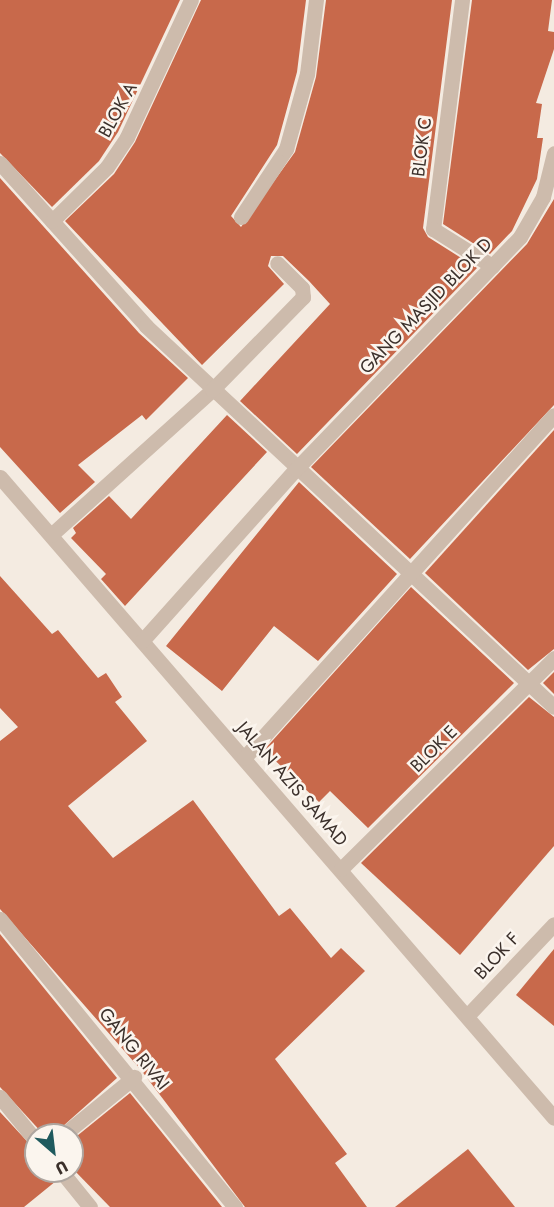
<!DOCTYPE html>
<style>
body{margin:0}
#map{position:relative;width:554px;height:1207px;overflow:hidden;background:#f4ebe1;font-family:Jost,sans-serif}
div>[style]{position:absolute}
.building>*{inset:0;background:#c8694b}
.minor>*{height:15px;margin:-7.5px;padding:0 7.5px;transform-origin:7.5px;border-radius:7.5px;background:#cdbbac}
span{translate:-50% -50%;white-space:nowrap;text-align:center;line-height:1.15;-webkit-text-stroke:5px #fbf5ee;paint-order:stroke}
.street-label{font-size:18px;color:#3b302b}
.north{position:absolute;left:24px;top:1123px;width:60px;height:60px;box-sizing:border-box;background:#fbf5ee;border:2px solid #aea6a0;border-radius:50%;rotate:152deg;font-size:16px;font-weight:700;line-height:24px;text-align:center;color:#3b302b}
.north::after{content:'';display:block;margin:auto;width:21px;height:27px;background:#1f5a5e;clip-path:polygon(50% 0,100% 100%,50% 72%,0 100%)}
</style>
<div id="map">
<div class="building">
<div style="clip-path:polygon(0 0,180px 0,118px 132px,99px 161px,52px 207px,0 153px)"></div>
<div style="clip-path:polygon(201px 0,306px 0,297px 72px,277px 145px,231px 216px,241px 227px,295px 152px,316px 77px,326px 0,452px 0,423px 228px,428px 237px,477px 268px,297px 454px,240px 401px,330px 304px,309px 281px,283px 256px,271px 256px,268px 266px,284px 284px,202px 365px,65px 221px,114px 174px,135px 142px)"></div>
<div style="clip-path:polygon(472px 0,552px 0,548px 31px,554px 32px,554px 49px,536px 103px,542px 104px,537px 138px,543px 138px,537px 179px,512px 231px,490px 254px,443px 224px)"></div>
<div style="clip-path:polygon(0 178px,139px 333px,188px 378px,146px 420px,142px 415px,78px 465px,95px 482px,60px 513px,0 447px)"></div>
<div style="clip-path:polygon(554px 199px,554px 405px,410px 559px,311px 467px,527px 244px)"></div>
<div style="clip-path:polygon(227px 415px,267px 452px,125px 606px,101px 579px,106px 574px,71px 538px,76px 533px,73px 528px,109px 496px,131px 519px)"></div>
<div style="clip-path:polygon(554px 430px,554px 649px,528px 670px,425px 573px)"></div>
<div style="clip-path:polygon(299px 482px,397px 574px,318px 661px,274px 626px,222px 691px,166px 646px)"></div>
<div style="clip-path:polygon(0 576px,52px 634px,58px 630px,98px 678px,106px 673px,122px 697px,115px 702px,147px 741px,68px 806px,113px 858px,193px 800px,279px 916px,290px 908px,331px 958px,341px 948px,365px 971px,275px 1059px,347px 1154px,335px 1163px,367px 1207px,245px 1207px,141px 1070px,0 909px,0 741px,18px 727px,0 708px)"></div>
<div style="clip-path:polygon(411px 587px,514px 683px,368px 828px,330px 791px,319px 802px,264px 750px)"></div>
<div style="clip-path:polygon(554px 672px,554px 694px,543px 683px)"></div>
<div style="clip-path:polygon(529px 697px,554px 717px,554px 846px,460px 955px,361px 863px)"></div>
<div style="clip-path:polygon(0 934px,117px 1078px,53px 1135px,44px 1135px,0 1087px)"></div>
<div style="clip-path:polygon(554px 949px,554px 1026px,516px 995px)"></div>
<div style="clip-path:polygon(130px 1093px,222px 1207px,110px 1207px,72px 1168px,72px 1140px)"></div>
<div style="clip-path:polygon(0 1112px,36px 1151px,36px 1171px,51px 1171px,56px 1181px,24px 1207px,0 1207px)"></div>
<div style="clip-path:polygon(468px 1149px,515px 1207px,395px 1207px)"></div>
</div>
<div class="minor">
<div style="left:462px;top:0;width:231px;rotate:97.2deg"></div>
<div style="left:433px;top:229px;width:70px;rotate:32.1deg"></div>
<div style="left:0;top:163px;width:219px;rotate:48.1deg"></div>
<div style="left:146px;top:326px;width:558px;rotate:43.04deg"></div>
<div style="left:241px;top:217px;width:82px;rotate:-56.5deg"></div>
<div style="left:286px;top:149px;width:78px;rotate:-74.4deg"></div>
<div style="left:307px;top:74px;width:75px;rotate:-83.1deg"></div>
<div style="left:52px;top:221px;width:77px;rotate:-44.5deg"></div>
<div style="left:107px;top:167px;width:36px;rotate:-56deg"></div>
<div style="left:127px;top:137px;width:151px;rotate:-65deg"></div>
<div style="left:0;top:477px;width:847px;rotate:49.16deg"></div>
<div style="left:51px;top:535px;width:217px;rotate:-42deg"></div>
<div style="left:212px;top:390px;width:130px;rotate:-45.6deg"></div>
<div style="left:303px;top:297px;width:9px;rotate:-96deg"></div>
<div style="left:302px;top:288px;width:35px;rotate:-135deg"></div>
<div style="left:142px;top:641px;width:231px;rotate:-48.2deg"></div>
<div style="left:296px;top:469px;width:322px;rotate:-46deg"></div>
<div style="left:520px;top:237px;width:46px;rotate:-60.1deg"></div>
<div style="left:543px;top:197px;width:45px;rotate:-76deg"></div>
<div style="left:244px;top:758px;width:462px;rotate:-47.9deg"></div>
<div style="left:341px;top:869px;width:300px;rotate:-44.7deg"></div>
<div style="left:0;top:919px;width:372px;rotate:50.8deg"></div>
<div style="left:468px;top:1015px;width:125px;rotate:-46.6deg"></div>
<div style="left:0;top:1097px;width:57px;rotate:50.7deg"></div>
<div style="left:63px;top:1135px;width:92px;rotate:-39.2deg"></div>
<div style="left:61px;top:1171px;width:46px;rotate:51.1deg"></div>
</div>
<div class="street-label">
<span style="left:118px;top:110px;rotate:-61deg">BLOK A</span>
<span style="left:422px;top:147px;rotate:-83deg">BLOK C</span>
<span style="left:426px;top:306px;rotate:-46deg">GANG MASJID BLOK D</span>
<span style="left:434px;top:749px;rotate:-45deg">BLOK E</span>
<span style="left:292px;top:784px;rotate:49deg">JALAN AZIS SAMAD</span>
<span style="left:497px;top:956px;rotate:-47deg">BLOK F</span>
<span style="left:134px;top:1049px;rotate:51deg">GANG RIVAI</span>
</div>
<div class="north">U</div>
</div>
